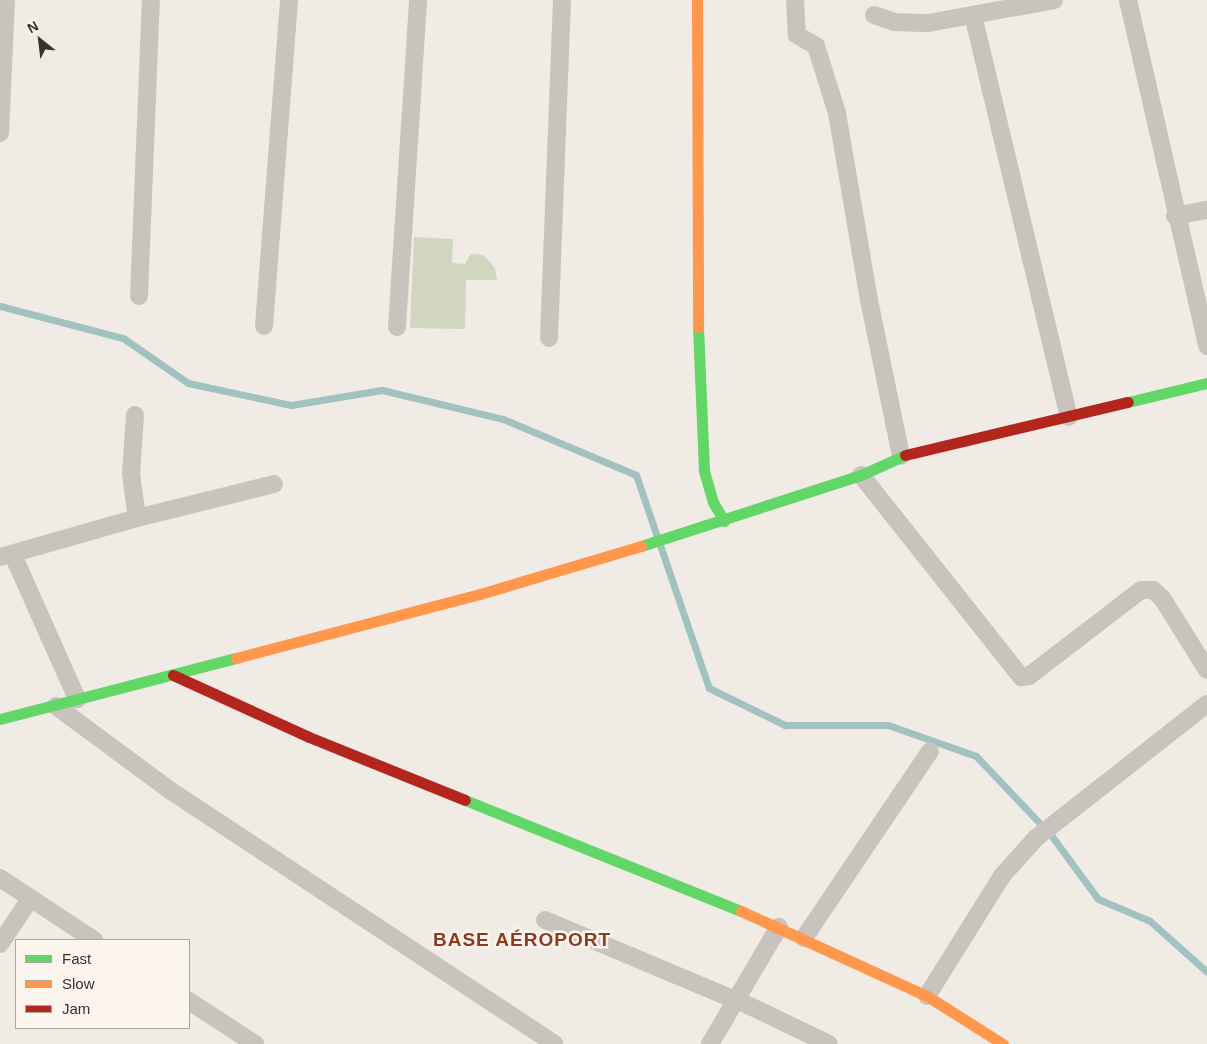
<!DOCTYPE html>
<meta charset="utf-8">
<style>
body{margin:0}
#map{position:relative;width:1207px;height:1044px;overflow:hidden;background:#f0ebe5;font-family:Helvetica,sans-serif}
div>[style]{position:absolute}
.green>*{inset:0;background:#d1d6bf}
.stream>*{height:7px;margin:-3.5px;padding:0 3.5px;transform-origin:3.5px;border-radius:3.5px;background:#a1c2c1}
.street>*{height:18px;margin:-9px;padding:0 9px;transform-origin:9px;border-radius:9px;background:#c9c3be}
.fast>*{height:11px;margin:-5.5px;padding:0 5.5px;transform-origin:5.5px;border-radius:5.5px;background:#63d668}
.slow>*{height:11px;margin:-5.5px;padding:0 5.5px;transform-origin:5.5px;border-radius:5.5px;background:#ff974d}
.jam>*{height:11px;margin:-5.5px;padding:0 5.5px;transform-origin:5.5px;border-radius:5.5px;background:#b3261e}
span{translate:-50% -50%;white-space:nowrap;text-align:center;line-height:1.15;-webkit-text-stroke:5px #fbf5ee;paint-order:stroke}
.district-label{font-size:19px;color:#8c3b22;font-weight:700;letter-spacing:1px}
.legend{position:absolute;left:15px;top:939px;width:175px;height:90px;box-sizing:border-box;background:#fbf5ee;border:1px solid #aea6a0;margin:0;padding:6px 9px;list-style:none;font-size:15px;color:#3b302b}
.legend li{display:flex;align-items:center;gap:10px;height:25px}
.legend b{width:25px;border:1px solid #aea6a0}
.north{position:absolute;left:15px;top:15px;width:50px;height:50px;-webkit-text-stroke:4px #fbf5ee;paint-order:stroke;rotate:331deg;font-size:14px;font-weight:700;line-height:20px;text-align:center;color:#3b302b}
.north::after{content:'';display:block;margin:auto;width:18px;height:22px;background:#3b302b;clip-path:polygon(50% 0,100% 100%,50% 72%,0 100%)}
</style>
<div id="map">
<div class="green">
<div style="clip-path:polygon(414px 237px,453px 239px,452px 263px,465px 264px,471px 254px,483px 255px,495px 268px,497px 280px,466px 280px,465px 329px,410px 328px)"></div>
</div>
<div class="stream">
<div style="left:0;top:306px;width:127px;rotate:14.6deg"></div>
<div style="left:123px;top:338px;width:79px;rotate:34.7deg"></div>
<div style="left:188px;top:383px;width:105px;rotate:12.1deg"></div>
<div style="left:291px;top:405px;width:92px;rotate:-9.4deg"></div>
<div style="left:382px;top:390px;width:124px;rotate:13.5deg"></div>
<div style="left:503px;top:419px;width:144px;rotate:22.8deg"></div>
<div style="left:636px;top:475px;width:225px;rotate:71.1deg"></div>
<div style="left:709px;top:688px;width:85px;rotate:26deg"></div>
<div style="left:785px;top:725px;width:103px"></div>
<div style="left:888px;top:725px;width:93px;rotate:19.4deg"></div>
<div style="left:976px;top:756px;width:109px;rotate:46.5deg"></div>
<div style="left:1051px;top:835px;width:79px;rotate:53.7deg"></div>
<div style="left:1098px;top:899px;width:56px;rotate:22.9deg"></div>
<div style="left:1150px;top:921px;width:76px;rotate:41.8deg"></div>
</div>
<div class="street">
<div style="left:795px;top:0;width:35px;rotate:87deg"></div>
<div style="left:797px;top:35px;width:22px;rotate:30deg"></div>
<div style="left:816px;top:46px;width:70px;rotate:72.6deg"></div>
<div style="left:837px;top:113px;width:190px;rotate:80.3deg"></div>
<div style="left:869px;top:300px;width:159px;rotate:78.4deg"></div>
<div style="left:1128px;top:0;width:355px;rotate:77.1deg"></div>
<div style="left:874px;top:15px;width:21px;rotate:19deg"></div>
<div style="left:894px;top:22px;width:34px;rotate:2deg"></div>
<div style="left:928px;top:23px;width:128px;rotate:-10.3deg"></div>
<div style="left:973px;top:15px;width:413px;rotate:76.6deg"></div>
<div style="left:0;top:133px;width:133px;rotate:-87.4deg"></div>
<div style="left:1175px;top:216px;width:33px;rotate:-11deg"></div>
<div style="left:139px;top:296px;width:296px;rotate:-87.7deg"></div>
<div style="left:264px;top:326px;width:327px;rotate:-85.6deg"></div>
<div style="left:397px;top:327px;width:328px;rotate:-86.3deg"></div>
<div style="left:549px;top:338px;width:338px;rotate:-87.8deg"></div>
<div style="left:135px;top:415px;width:59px;rotate:93.9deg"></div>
<div style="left:131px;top:474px;width:44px;rotate:82.2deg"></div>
<div style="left:861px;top:475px;width:258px;rotate:51.6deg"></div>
<div style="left:1021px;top:677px;width:8px;rotate:-7deg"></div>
<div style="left:1029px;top:676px;width:141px;rotate:-37.5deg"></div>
<div style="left:1141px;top:590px;width:12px"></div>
<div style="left:1153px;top:590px;width:12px;rotate:42deg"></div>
<div style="left:1162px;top:598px;width:85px;rotate:58deg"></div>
<div style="left:13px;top:555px;width:158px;rotate:66deg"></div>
<div style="left:0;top:557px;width:142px;rotate:-15.9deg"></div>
<div style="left:137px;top:518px;width:141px;rotate:-13.9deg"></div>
<div style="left:56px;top:706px;width:143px;rotate:36.5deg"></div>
<div style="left:171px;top:791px;width:459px;rotate:33.4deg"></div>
<div style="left:0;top:878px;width:113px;rotate:33.4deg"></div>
<div style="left:545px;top:920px;width:225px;rotate:22.8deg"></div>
<div style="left:752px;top:1007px;width:85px;rotate:25.7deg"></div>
<div style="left:804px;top:938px;width:225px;rotate:-56deg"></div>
<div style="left:0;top:944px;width:54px;rotate:-56.3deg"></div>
<div style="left:927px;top:996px;width:142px;rotate:-58deg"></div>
<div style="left:1002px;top:876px;width:51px;rotate:-48.2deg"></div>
<div style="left:1036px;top:838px;width:217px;rotate:-38.1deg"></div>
<div style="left:189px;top:1001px;width:79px;rotate:33.1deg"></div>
<div style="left:710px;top:1044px;width:136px;rotate:-59.5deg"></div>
</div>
<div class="fast">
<div style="left:698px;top:327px;width:144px;rotate:87.6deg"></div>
<div style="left:704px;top:471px;width:32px;rotate:74deg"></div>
<div style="left:713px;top:502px;width:22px;rotate:60deg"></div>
<div style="left:1128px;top:402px;width:81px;rotate:-13.5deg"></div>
<div style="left:641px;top:546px;width:231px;rotate:-17.9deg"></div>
<div style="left:861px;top:475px;width:48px;rotate:-24.4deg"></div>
<div style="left:0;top:719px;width:244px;rotate:-14.5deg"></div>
<div style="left:465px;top:800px;width:297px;rotate:21.9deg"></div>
</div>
<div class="slow">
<div style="left:697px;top:0;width:327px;rotate:89.8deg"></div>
<div style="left:236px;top:658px;width:252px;rotate:-14.7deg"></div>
<div style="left:480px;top:594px;width:168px;rotate:-16.6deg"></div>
<div style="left:741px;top:911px;width:205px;rotate:24.6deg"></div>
<div style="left:927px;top:996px;width:90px;rotate:32.3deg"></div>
</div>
<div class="jam">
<div style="left:905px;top:455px;width:229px;rotate:-13.4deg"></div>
<div style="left:173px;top:675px;width:149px;rotate:24.5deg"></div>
<div style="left:309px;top:737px;width:168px;rotate:22deg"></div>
</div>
<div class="district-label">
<span style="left:522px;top:940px">BASE AÉROPORT</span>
</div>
<ul class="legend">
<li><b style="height:6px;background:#63d668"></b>Fast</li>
<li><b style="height:6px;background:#ff974d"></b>Slow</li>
<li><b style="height:6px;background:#b3261e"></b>Jam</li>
</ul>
<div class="north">N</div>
</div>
